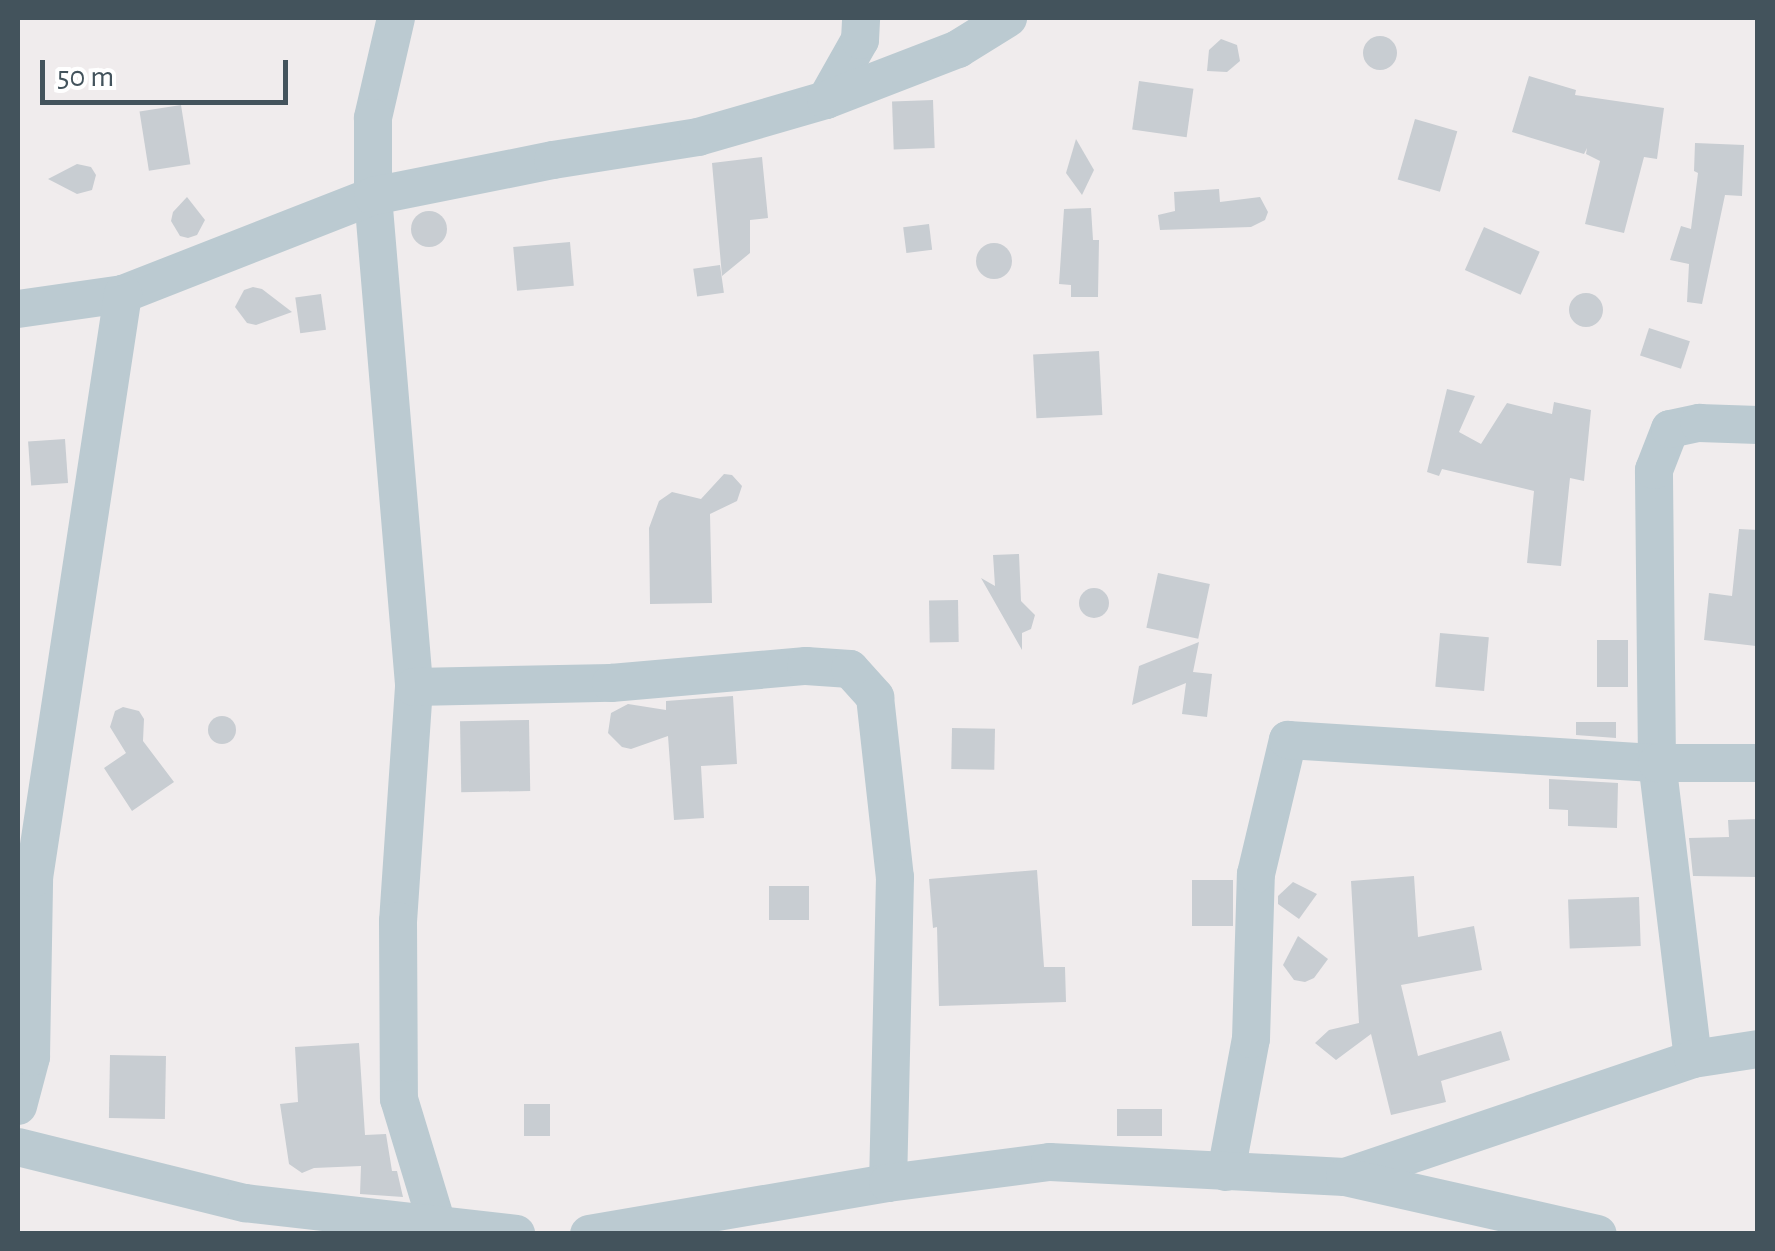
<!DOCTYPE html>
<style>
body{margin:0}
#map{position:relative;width:1775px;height:1251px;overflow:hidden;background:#f0eced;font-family:"Alegreya Sans",sans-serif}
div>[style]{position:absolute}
.building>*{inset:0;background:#c8cdd2;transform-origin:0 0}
.round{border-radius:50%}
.minor>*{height:38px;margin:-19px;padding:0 19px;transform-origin:19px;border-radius:19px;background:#bbcad1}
span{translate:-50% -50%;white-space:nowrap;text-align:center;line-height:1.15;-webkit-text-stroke:10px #fff;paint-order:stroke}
.frame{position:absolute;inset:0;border:20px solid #43535c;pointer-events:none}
.scale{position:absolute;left:40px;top:60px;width:248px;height:45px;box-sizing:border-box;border:5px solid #43535c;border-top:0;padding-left:12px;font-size:30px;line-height:35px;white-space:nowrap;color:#43535c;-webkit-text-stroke:8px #fff;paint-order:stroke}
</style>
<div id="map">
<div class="building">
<div class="round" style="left:1363px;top:36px;width:34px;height:34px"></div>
<div style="clip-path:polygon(1221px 39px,1237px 45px,1240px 61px,1227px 72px,1207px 71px,1209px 50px)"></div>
<div style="clip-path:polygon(1529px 76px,1576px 90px,1575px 95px,1664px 108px,1657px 159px,1644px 157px,1624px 233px,1585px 224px,1600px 161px,1586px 154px,1587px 148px,1584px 154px,1512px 132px)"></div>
<div style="left:1139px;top:81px;width:55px;height:49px;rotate:8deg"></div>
<div style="left:933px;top:100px;width:48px;height:41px;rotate:88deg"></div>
<div style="left:181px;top:105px;width:60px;height:42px;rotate:81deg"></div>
<div style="left:1415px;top:119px;width:44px;height:63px;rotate:16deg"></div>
<div style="clip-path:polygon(1076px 139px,1094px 170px,1082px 195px,1066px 173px)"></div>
<div style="clip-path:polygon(1695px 143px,1744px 145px,1742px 196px,1725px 195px,1702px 304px,1687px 302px,1689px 264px,1670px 260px,1681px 226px,1691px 229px,1698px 173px,1694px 171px)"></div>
<div style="clip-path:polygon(762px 157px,768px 218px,750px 220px,750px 253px,722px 276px,712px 163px)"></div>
<div style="clip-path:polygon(77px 164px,91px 167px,96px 175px,92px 190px,77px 194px,48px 179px)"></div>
<div style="clip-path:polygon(1219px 189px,1220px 202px,1260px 197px,1268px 212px,1265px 220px,1251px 227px,1160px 230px,1158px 215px,1175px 211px,1174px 192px)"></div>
<div style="clip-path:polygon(187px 197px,205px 220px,197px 235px,188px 238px,180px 236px,171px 221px,173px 212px)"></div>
<div style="clip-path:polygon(1091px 208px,1093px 240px,1099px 240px,1098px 297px,1071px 297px,1071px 285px,1059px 284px,1064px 209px)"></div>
<div class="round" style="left:411px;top:211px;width:36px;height:36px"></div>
<div style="left:929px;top:224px;width:26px;height:26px;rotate:83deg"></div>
<div style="left:1484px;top:227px;width:61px;height:47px;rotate:24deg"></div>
<div style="left:570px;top:242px;width:44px;height:57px;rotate:85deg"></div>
<div class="round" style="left:976px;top:243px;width:36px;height:36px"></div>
<div style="left:720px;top:265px;width:28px;height:27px;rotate:82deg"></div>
<div style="clip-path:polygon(253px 287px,262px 289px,292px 312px,256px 325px,247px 323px,235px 307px,244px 290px)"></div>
<div class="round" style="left:1569px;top:293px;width:34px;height:34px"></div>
<div style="left:321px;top:294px;width:36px;height:26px;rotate:82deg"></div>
<div style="left:1649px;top:328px;width:43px;height:29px;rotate:18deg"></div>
<div style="left:1099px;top:351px;width:64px;height:66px;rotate:87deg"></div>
<div style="clip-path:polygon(1447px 389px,1475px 396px,1459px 432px,1481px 444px,1507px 403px,1552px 414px,1554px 402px,1591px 410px,1584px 481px,1570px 478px,1561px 566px,1527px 563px,1534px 491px,1442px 469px,1439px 476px,1427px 472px)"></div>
<div style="left:65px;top:439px;width:44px;height:37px;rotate:86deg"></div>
<div style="clip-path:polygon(724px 474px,732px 475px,742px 486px,737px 501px,710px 514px,712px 603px,650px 604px,649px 528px,659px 501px,672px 492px,701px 499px)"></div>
<div style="clip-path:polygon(1739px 529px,1758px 530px,1756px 646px,1704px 640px,1709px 593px,1732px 596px)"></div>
<div style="clip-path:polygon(1019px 554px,1021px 601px,1035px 615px,1031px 629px,1022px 633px,1022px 650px,981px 578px,995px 586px,993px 555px)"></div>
<div style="left:1158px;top:573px;width:53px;height:56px;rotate:12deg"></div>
<div class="round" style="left:1079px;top:588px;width:30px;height:30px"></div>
<div style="left:958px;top:600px;width:42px;height:29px;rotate:89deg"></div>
<div style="left:1440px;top:633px;width:49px;height:54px;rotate:5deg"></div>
<div style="left:1597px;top:640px;width:31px;height:47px"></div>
<div style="clip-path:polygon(1199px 642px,1193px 672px,1212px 674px,1207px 717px,1182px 714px,1186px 683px,1132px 705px,1139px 666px)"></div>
<div style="clip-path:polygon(733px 696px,737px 764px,701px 766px,704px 818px,674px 820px,668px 736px,631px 749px,622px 747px,608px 733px,611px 713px,628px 704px,666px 710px,666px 701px)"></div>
<div style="clip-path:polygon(123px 707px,139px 711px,144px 719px,143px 741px,174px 782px,132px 811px,104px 768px,126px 753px,110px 727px,115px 711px)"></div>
<div class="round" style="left:208px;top:716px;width:28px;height:28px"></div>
<div style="left:529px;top:720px;width:71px;height:69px;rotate:89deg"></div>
<div style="clip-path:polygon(1576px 722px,1616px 722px,1616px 738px,1576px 735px)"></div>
<div style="left:952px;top:728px;width:43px;height:41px;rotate:1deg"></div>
<div style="clip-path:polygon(1549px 779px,1618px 783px,1617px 828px,1568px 826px,1568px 810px,1549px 809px)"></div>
<div style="clip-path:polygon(1758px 819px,1758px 877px,1693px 876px,1689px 838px,1729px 837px,1728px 820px)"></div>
<div style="clip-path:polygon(1037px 870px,1044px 967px,1065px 967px,1066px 1002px,939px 1006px,937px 927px,933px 928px,929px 879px)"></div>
<div style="clip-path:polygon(1414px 876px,1418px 937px,1474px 926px,1482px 970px,1401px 985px,1418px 1056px,1501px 1031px,1510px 1060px,1441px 1081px,1446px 1102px,1391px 1115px,1371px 1034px,1336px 1060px,1315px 1043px,1329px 1030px,1359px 1023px,1351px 881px)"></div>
<div style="left:1192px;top:880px;width:41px;height:46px"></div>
<div style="clip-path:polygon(1293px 882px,1317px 894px,1299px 919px,1278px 904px,1278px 896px)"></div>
<div style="left:769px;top:886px;width:40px;height:34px"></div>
<div style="left:1639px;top:897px;width:49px;height:71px;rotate:88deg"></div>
<div style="clip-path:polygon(1298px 936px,1328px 959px,1314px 978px,1305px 982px,1294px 980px,1283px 965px)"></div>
<div style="clip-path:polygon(359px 1043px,365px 1135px,386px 1134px,392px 1171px,397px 1171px,403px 1197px,360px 1194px,361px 1166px,314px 1168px,302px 1173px,289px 1164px,280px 1104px,298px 1102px,295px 1047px)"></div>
<div style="left:110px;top:1055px;width:56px;height:63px;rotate:1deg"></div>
<div style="left:550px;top:1104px;width:32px;height:26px;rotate:90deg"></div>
<div style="left:1117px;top:1109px;width:45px;height:27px"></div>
</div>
<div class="minor">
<div style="left:396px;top:18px;width:103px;rotate:103deg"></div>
<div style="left:373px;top:118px;width:78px;rotate:90deg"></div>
<div style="left:373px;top:196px;width:493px;rotate:85.2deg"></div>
<div style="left:414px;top:687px;width:235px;rotate:93.9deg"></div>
<div style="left:398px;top:921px;width:178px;rotate:89.7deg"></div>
<div style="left:399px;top:1099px;width:141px;rotate:73.1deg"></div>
<div style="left:826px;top:100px;width:69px;rotate:-60.5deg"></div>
<div style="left:860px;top:40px;width:22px;rotate:-87deg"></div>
<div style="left:18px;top:309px;width:106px;rotate:-8.1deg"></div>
<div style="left:123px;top:294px;width:269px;rotate:-21.4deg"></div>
<div style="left:373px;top:196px;width:184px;rotate:-11.3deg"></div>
<div style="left:553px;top:160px;width:147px;rotate:-9deg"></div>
<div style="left:698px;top:137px;width:133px;rotate:-16.1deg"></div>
<div style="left:826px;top:100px;width:142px;rotate:-21.1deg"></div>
<div style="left:958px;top:49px;width:59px;rotate:-31.8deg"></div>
<div style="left:414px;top:687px;width:197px;rotate:-1.2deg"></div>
<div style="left:611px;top:683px;width:196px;rotate:-5deg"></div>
<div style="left:806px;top:666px;width:44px;rotate:3.9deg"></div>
<div style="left:850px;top:669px;width:38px;rotate:48deg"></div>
<div style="left:875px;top:697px;width:181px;rotate:83.7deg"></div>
<div style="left:895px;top:877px;width:306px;rotate:91.3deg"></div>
<div style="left:1693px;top:1059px;width:298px;rotate:-96.9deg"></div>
<div style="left:1657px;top:763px;width:293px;rotate:-90.6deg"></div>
<div style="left:1654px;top:470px;width:44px;rotate:-68.7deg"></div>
<div style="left:1670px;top:429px;width:30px;rotate:-12deg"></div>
<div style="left:1699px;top:423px;width:59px;rotate:1.9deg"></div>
<div style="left:18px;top:1106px;width:51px;rotate:-75.1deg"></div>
<div style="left:31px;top:1057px;width:179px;rotate:-89deg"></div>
<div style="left:34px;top:878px;width:591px;rotate:-81.33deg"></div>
<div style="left:18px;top:1147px;width:234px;rotate:13.9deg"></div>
<div style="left:245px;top:1203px;width:273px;rotate:6.5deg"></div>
<div style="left:1226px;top:1172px;width:135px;rotate:-79.4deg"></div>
<div style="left:1251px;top:1039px;width:165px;rotate:-88.3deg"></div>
<div style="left:1256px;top:874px;width:138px;rotate:-76.6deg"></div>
<div style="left:1288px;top:740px;width:370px;rotate:3.6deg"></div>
<div style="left:1657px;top:763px;width:101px"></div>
<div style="left:1345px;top:1177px;width:367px;rotate:-18.7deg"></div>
<div style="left:1693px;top:1059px;width:66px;rotate:-8.7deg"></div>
<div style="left:589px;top:1234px;width:303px;rotate:-9.7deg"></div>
<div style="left:888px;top:1183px;width:163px;rotate:-7.4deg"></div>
<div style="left:1050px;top:1162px;width:295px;rotate:2.9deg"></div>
<div style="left:1345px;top:1177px;width:259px;rotate:12.7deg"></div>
</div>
<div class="frame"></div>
<div class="scale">50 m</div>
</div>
